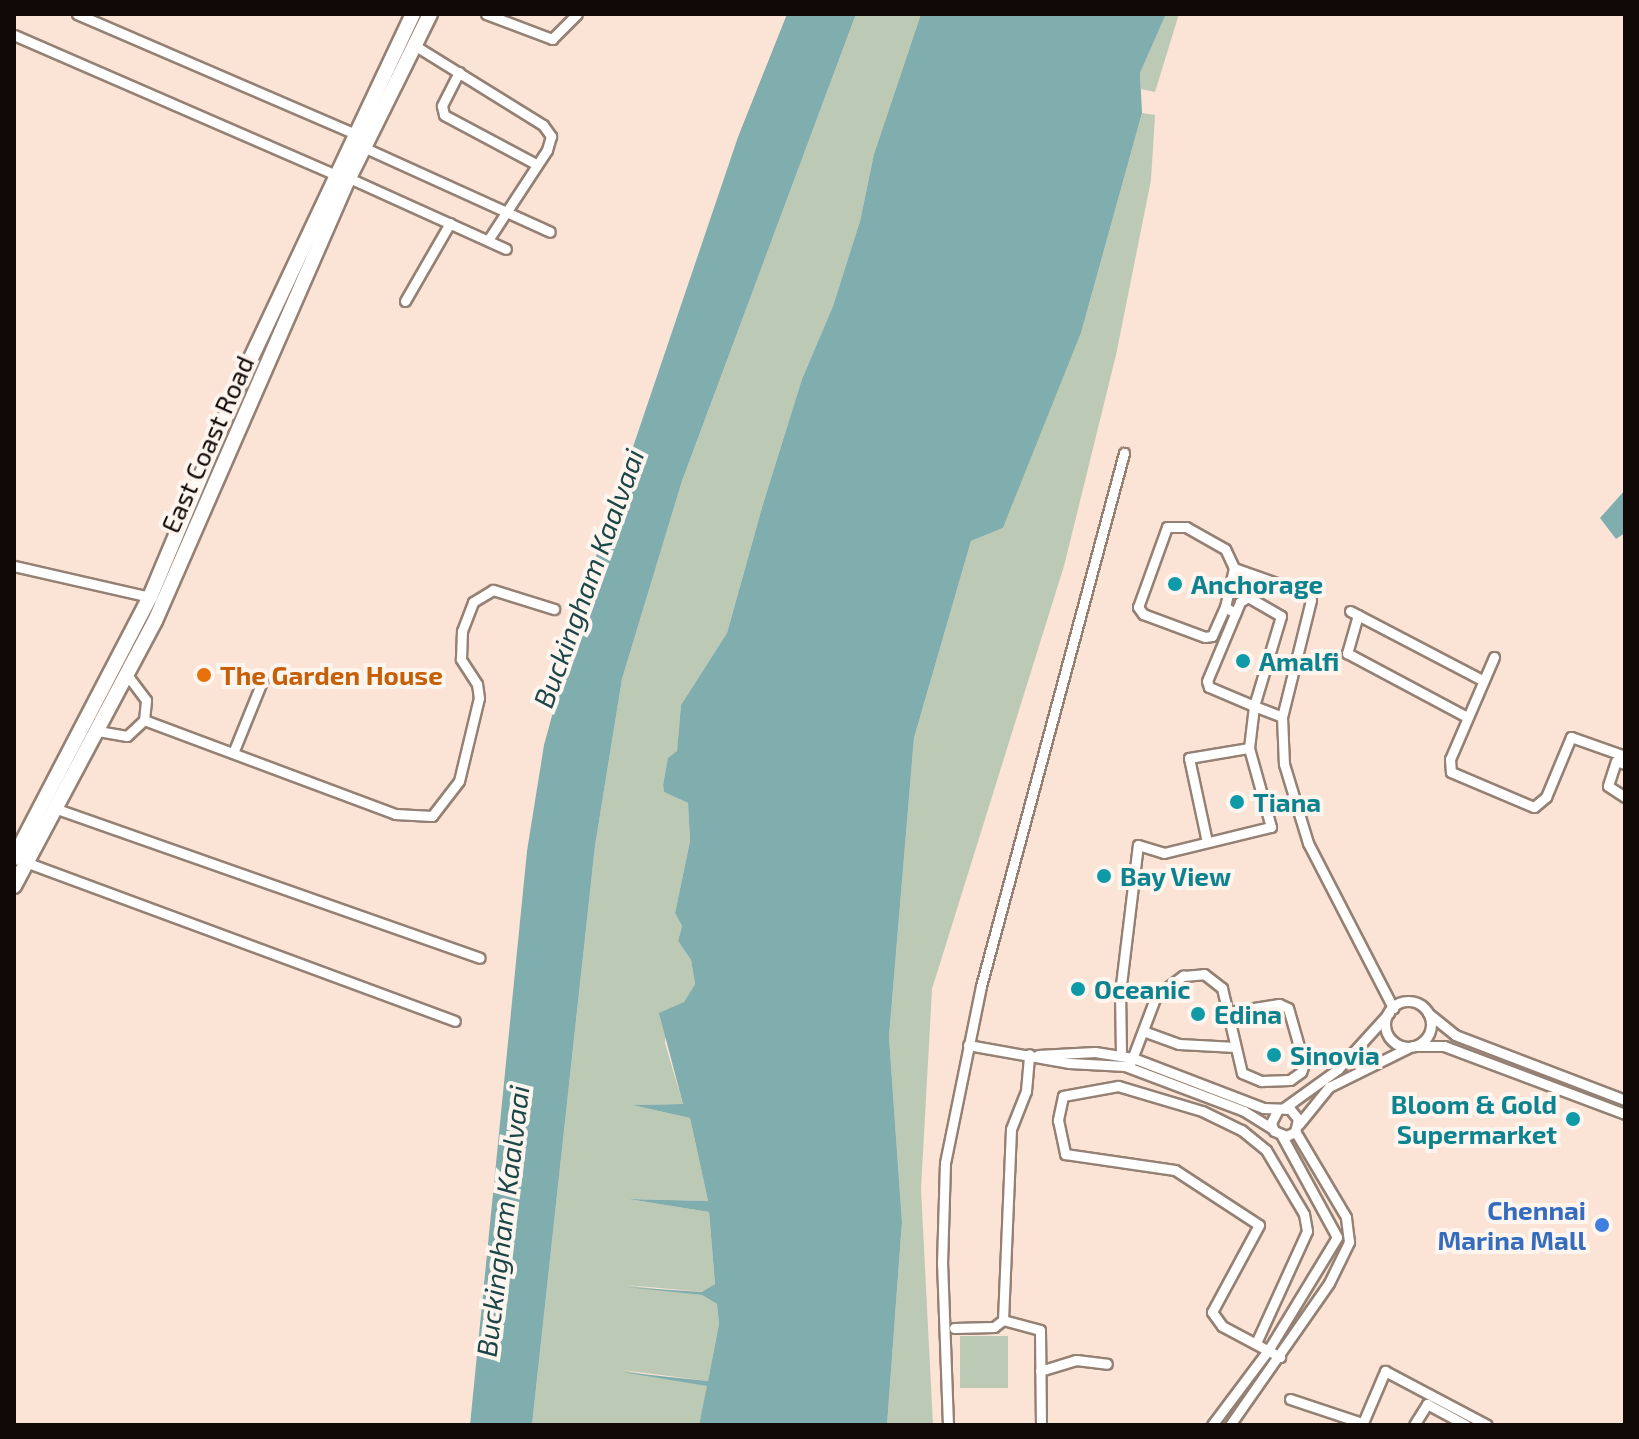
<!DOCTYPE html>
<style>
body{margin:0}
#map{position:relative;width:1639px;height:1439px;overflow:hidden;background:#fbe4d6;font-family:"Exo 2",sans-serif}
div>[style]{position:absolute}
.green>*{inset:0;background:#bcc9b5;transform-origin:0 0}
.water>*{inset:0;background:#80aeaf}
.roads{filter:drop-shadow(2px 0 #958174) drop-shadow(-2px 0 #958174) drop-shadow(0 2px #958174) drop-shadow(0 -2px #958174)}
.minor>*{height:9px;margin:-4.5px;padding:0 4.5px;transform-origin:4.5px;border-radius:4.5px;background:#fff}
.minor>.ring{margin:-4.5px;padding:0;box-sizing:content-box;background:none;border:9px solid #fff;border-radius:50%}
.primary>*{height:14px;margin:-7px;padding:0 7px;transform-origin:7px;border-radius:7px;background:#fff}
.dots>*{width:22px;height:22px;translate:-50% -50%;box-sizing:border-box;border:4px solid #fef5ef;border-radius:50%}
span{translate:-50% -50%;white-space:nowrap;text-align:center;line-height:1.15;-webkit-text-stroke:8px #fef5ef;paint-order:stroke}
.street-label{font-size:26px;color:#110906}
.culture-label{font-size:26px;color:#0d838f;font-weight:700}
.left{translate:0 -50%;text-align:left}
.right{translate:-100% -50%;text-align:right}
.food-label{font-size:26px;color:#c56008;font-weight:700}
.shop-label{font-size:26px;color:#366cbe;font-weight:700}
.water-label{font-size:28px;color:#1b4647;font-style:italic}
.frame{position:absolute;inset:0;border:16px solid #110906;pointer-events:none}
</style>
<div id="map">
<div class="green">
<div style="clip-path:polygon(856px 14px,921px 14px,874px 154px,860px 221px,833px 306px,802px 379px,763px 504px,727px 633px,681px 705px,677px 752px,668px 759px,663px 785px,664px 792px,688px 803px,690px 841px,675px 913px,682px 926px,678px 941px,691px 960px,695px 984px,684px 1002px,668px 1011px,665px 1043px,683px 1104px,632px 1105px,690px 1118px,708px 1201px,628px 1199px,709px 1212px,715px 1284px,703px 1292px,626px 1285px,702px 1295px,717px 1304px,719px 1324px,708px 1381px,622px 1370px,708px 1386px,699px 1425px,532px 1425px,595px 846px,622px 679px,682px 481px)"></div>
<div style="clip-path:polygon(1166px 14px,1179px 14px,1155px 92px,1141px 89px,1140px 73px)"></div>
<div style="clip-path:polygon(1142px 113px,1155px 115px,1151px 180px,1116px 355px,1064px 566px,932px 989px,921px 1189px,933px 1425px,887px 1425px,902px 1222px,889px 1037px,914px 738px,971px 541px,1003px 528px,1081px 333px)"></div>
<div style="left:960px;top:1336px;width:48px;height:52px"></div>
</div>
<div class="water">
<div style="clip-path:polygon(787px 14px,856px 14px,682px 481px,622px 679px,595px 846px,532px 1425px,470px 1425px,527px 851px,544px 745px,595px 559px,738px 137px)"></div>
<div style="clip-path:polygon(921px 14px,1166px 14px,1140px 73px,1142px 113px,1081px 333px,1003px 528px,971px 541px,914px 738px,889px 1037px,902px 1222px,887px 1425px,699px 1425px,707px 1386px,622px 1372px,708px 1381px,719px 1324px,717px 1304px,702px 1295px,626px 1287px,702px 1292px,715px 1284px,709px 1212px,628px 1199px,708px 1201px,690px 1118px,632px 1105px,683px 1104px,659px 1013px,684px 1002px,695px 984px,691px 960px,678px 941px,682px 926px,675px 913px,690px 841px,688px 803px,664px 792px,663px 785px,668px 758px,677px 751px,681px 705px,727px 633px,763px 504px,802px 379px,833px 306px,860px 221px,874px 154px)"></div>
<div style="clip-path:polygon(1625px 490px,1625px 533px,1616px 539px,1600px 518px)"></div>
</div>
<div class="roads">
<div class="minor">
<div style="left:77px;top:14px;width:301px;rotate:23.3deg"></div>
<div style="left:486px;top:14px;width:71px;rotate:20.7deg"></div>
<div style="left:552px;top:39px;width:35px;rotate:-45deg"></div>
<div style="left:14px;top:35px;width:349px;rotate:23.5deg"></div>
<div style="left:414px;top:45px;width:152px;rotate:31.8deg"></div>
<div style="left:543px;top:125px;width:14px;rotate:54deg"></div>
<div style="left:551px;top:136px;width:15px;rotate:106deg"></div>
<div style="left:547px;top:150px;width:108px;rotate:123.2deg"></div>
<div style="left:459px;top:72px;width:38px;rotate:117deg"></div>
<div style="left:442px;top:106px;width:9px;rotate:77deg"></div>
<div style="left:444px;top:115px;width:102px;rotate:28.1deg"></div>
<div style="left:363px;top:147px;width:205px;rotate:24.4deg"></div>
<div style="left:349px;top:178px;width:172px;rotate:24.3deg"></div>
<div style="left:405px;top:301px;width:90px;rotate:-60deg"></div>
<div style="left:14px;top:566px;width:139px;rotate:12.8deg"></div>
<div style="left:1234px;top:568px;width:72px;rotate:19.4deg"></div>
<div style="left:1302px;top:592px;width:12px;rotate:42deg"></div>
<div style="left:1311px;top:600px;width:121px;rotate:103.9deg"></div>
<div style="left:1282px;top:717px;width:47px;rotate:87.6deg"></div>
<div style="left:1284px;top:764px;width:83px;rotate:73.1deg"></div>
<div style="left:1308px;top:843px;width:186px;rotate:62.7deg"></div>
<div style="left:1248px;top:597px;width:38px;rotate:30deg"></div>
<div style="left:1281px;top:616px;width:94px;rotate:106.7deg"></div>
<div style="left:1254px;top:706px;width:49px;rotate:-157.1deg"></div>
<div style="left:1209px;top:687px;width:6px;rotate:-108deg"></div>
<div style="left:1207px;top:681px;width:86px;rotate:-67.3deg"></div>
<div style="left:1240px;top:602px;width:9px;rotate:-32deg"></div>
<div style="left:1225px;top:607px;width:40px;rotate:-77deg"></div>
<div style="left:1234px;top:568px;width:21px;rotate:-115deg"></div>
<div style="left:1225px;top:549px;width:45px;rotate:-150.6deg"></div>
<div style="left:1186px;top:527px;width:19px;rotate:180deg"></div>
<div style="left:1167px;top:527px;width:85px;rotate:109.9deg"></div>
<div style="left:1138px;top:607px;width:9px;rotate:54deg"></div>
<div style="left:1143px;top:614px;width:66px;rotate:20.4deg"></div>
<div style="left:1205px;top:637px;width:7px;rotate:-8deg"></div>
<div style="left:1212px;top:636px;width:32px;rotate:-66deg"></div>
<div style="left:1225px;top:607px;width:12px;rotate:31deg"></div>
<div style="left:1350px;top:611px;width:149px;rotate:27.6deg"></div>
<div style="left:1358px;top:615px;width:40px;rotate:106deg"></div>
<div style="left:1347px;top:653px;width:136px;rotate:28.1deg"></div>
<div style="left:1494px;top:657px;width:111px;rotate:113.3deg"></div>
<div style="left:1450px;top:759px;width:13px;rotate:86deg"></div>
<div style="left:1451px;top:772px;width:90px;rotate:22.9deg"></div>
<div style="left:1534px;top:807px;width:16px;rotate:-40deg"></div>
<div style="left:1546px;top:797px;width:65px;rotate:-67.4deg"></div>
<div style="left:1571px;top:737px;width:57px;rotate:19.4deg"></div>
<div style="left:144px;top:720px;width:268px;rotate:20.5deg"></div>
<div style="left:395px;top:814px;width:37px;rotate:3deg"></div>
<div style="left:432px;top:816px;width:44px;rotate:-52.4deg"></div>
<div style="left:459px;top:781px;width:85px;rotate:-76.5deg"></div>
<div style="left:479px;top:698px;width:14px;rotate:-98deg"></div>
<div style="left:477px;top:684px;width:30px;rotate:-123deg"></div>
<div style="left:461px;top:659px;width:28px;rotate:-88deg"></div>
<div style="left:462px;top:631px;width:31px;rotate:-69deg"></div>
<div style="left:473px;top:602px;width:23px;rotate:-31deg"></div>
<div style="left:493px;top:590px;width:64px;rotate:17.3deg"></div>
<div style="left:98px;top:731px;width:29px;rotate:10deg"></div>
<div style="left:127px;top:736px;width:23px;rotate:-43deg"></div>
<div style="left:144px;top:720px;width:20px;rotate:-84deg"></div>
<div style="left:146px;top:700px;width:30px;rotate:-127deg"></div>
<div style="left:233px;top:753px;width:80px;rotate:-67.9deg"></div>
<div style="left:1625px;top:764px;width:9px;rotate:-162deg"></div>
<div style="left:1616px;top:761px;width:26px;rotate:108deg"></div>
<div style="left:1608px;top:786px;width:20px;rotate:33deg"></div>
<div style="left:57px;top:809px;width:448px;rotate:19.4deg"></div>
<div style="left:1207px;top:842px;width:86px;rotate:-102.1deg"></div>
<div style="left:1189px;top:758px;width:61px;rotate:-9.5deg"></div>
<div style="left:28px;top:863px;width:455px;rotate:20.3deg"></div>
<div class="ring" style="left:1385px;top:1001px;width:37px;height:37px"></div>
<div style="left:1428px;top:1013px;width:35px;rotate:39deg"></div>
<div style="left:1455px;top:1035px;width:182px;rotate:20.9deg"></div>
<div style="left:1143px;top:1031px;width:38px;rotate:20deg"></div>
<div style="left:1179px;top:1044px;width:56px;rotate:3.1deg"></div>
<div style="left:968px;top:1045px;width:103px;rotate:10.1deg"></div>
<div style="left:1069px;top:1063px;width:56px;rotate:3.1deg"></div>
<div style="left:1125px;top:1066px;width:127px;rotate:20.7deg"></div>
<div style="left:1244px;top:1111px;width:34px;rotate:32deg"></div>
<div style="left:1413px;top:1046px;width:31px"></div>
<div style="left:1444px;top:1046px;width:193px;rotate:20.6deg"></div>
<div style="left:1121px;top:1054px;width:61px;rotate:-90.9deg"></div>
<div style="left:1120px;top:993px;width:149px;rotate:-83.1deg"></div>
<div style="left:1138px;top:845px;width:27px;rotate:17deg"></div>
<div style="left:1164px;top:853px;width:110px;rotate:-13.7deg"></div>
<div style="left:1271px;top:827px;width:82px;rotate:-105.6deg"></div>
<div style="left:1249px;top:748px;width:42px;rotate:-83.2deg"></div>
<div style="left:1254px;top:706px;width:30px;rotate:21deg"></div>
<div style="left:1038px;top:1055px;width:57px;rotate:-3deg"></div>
<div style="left:1095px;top:1052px;width:38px;rotate:9deg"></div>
<div style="left:1133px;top:1058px;width:139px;rotate:21deg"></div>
<div style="left:1263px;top:1108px;width:27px;rotate:2deg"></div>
<div style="left:1290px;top:1109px;width:13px;rotate:51deg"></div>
<div style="left:1298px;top:1119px;width:13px;rotate:103deg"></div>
<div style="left:1295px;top:1132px;width:10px;rotate:156deg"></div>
<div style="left:1286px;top:1136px;width:13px;rotate:-157deg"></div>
<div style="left:1274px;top:1131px;width:9px;rotate:-111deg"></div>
<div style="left:1271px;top:1123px;width:13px;rotate:-63deg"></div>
<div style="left:1129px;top:1067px;width:76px;rotate:-69.2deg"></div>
<div style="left:1156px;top:996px;width:34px;rotate:-37deg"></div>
<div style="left:1183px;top:976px;width:21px;rotate:-5deg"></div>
<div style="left:1204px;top:974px;width:23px;rotate:38deg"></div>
<div style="left:1222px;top:988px;width:87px;rotate:76.8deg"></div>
<div style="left:1242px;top:1073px;width:21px;rotate:23deg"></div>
<div style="left:1261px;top:1081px;width:29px;rotate:-2deg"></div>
<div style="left:1290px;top:1080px;width:14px;rotate:-36deg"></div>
<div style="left:1301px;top:1072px;width:9px;rotate:-69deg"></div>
<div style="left:1304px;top:1064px;width:58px;rotate:-105.9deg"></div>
<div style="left:1288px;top:1008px;width:10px;rotate:-156deg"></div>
<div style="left:1279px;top:1004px;width:51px;rotate:170.9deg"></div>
<div style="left:1284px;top:1108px;width:67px;rotate:-35.8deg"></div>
<div style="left:1338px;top:1069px;width:76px;rotate:-47.7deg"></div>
<div style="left:1299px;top:1124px;width:48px;rotate:-51deg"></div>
<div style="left:1329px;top:1087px;width:88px;rotate:-26.3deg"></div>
<div style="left:1003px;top:1320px;width:38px;rotate:15deg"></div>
<div style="left:1040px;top:1330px;width:95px;rotate:89.4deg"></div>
<div style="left:954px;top:1328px;width:40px;rotate:-1.4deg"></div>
<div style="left:994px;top:1327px;width:11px;rotate:-38deg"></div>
<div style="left:1003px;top:1320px;width:191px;rotate:-87.6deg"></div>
<div style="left:1011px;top:1129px;width:41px;rotate:-68.5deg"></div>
<div style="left:1026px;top:1091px;width:37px;rotate:-85deg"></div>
<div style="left:1256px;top:1343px;width:123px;rotate:-65.5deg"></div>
<div style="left:1307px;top:1231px;width:17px;rotate:-100deg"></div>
<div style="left:1304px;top:1214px;width:74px;rotate:-120.7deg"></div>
<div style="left:1266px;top:1150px;width:32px;rotate:-141deg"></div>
<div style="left:1241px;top:1130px;width:43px;rotate:-154deg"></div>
<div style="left:1202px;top:1111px;width:88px;rotate:-163.4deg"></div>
<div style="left:1118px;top:1086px;width:56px;rotate:169.7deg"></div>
<div style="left:1063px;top:1096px;width:25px;rotate:102deg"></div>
<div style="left:1058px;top:1120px;width:35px;rotate:78deg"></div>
<div style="left:1065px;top:1154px;width:111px;rotate:8.3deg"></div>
<div style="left:1175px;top:1170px;width:100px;rotate:33.2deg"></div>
<div style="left:1259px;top:1225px;width:99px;rotate:118.4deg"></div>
<div style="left:1212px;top:1312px;width:17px;rotate:54deg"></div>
<div style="left:1222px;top:1326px;width:66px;rotate:28.1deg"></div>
<div style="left:1040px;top:1371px;width:38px;rotate:-17deg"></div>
<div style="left:1076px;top:1360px;width:31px;rotate:7deg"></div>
<div style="left:1290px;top:1399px;width:76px;rotate:18.4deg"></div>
<div style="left:948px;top:1425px;width:161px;rotate:-92.1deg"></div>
<div style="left:942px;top:1264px;width:101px;rotate:-88.3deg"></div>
<div style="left:945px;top:1163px;width:181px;rotate:-78.5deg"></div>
<div style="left:981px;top:986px;width:552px;rotate:-74.98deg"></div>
<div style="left:1212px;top:1425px;width:95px;rotate:-53.1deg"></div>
<div style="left:1269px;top:1349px;width:131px;rotate:-58.7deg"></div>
<div style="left:1337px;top:1237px;width:115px;rotate:-118.6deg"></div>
<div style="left:1230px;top:1425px;width:173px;rotate:-55.1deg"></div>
<div style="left:1329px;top:1283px;width:46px;rotate:-64deg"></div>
<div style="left:1349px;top:1242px;width:25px;rotate:-97deg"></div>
<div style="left:1346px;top:1217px;width:100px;rotate:-120.7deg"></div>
<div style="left:1362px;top:1425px;width:59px;rotate:-66.9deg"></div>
<div style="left:1385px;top:1371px;width:115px;rotate:27.9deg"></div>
<div style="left:1414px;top:1425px;width:25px;rotate:-58deg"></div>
<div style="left:1427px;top:1404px;width:44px;rotate:28.3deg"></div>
</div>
<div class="primary">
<div style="left:14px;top:858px;width:294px;rotate:-62.5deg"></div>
<div style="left:150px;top:597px;width:243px;rotate:-67.2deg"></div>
<div style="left:244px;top:373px;width:397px;rotate:-64.8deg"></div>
<div style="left:14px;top:886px;width:300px;rotate:-62deg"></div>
<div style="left:155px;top:621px;width:484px;rotate:-66.4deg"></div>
<div style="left:349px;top:178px;width:183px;rotate:-63.7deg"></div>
</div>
</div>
<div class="dots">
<div style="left:1175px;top:584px;background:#0f9aa8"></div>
<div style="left:1243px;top:661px;background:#0f9aa8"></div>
<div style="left:204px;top:675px;background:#e8710a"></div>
<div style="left:1237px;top:802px;background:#0f9aa8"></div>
<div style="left:1104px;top:876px;background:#0f9aa8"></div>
<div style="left:1078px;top:989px;background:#0f9aa8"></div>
<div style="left:1198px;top:1014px;background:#0f9aa8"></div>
<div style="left:1274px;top:1055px;background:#0f9aa8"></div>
<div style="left:1573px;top:1119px;background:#0f9aa8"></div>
<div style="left:1602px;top:1225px;background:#3f7fe0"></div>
</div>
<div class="street-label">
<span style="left:207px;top:444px;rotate:-66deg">East Coast Road</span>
</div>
<div class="culture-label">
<span class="left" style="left:1191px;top:584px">Anchorage</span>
<span class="left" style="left:1259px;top:661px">Amalfi</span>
<span class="left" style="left:1253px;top:802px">Tiana</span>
<span class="left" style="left:1120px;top:876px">Bay View</span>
<span class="left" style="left:1094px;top:989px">Oceanic</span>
<span class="left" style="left:1214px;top:1014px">Edina</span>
<span class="left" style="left:1290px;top:1055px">Sinovia</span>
<span class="right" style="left:1557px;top:1119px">Bloom &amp; Gold<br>Supermarket</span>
</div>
<div class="food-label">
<span class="left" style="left:220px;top:675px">The Garden House</span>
</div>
<div class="shop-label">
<span class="right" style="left:1586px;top:1225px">Chennai<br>Marina Mall</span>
</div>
<div class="water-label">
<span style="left:588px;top:578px;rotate:-70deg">Buckingham Kaalvaai</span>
<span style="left:502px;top:1221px;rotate:-83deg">Buckingham Kaalvaai</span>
</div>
<div class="frame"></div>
</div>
